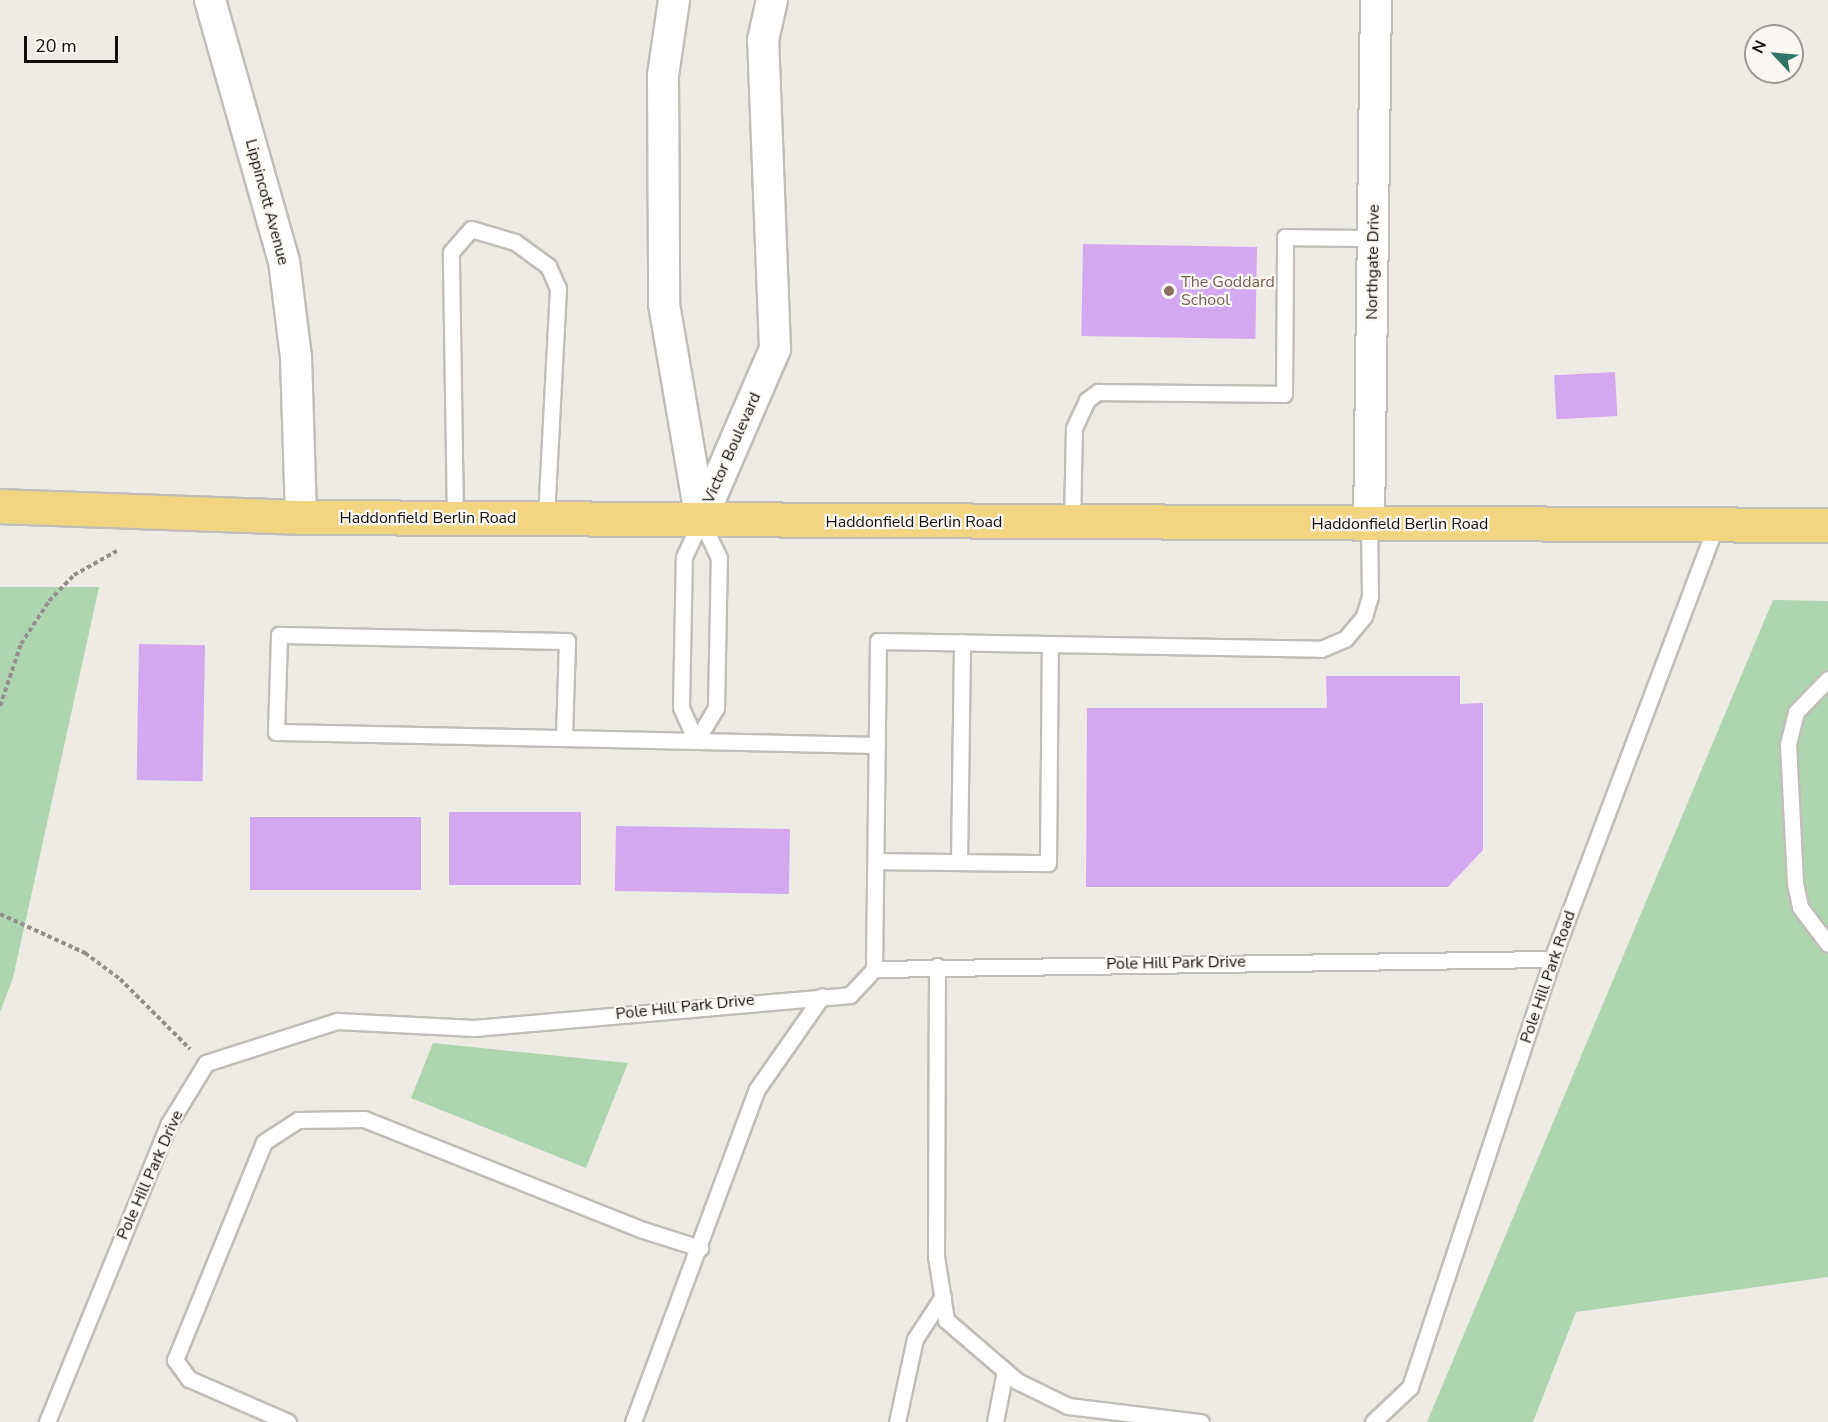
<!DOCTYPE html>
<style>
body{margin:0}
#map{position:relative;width:1828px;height:1422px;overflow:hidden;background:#eeeae4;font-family:"Nunito Sans",sans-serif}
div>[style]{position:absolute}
.green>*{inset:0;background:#add6af}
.building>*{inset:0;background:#d3a8f0;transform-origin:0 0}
.path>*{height:4px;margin-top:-2px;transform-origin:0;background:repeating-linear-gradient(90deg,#93908c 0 4.5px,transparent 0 7.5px)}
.roads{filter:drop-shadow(2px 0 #c1bdb8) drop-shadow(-2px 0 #c1bdb8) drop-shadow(0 2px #c1bdb8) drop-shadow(0 -2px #c1bdb8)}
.service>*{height:15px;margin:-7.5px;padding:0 7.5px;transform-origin:7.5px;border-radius:7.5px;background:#fff}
.minor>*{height:30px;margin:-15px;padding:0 15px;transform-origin:15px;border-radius:15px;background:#fff}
.primary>*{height:33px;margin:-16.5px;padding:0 16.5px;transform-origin:16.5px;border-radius:16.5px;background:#f1d581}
.dots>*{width:16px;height:16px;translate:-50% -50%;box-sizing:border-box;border:3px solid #fbf7f2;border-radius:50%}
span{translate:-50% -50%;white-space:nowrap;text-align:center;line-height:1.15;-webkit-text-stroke:4.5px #fbf7f2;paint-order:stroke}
.street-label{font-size:16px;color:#100e0d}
.education-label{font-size:16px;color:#785e54}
.left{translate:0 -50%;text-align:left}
.north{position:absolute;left:1744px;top:24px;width:60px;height:60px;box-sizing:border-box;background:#fbf7f2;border:2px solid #9d9a96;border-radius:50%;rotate:296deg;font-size:16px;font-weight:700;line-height:24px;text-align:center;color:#100e0d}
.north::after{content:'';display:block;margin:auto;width:21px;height:27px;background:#317569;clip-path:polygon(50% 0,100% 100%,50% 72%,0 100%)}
.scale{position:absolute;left:24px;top:36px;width:94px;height:27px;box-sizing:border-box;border:3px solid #100e0d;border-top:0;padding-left:8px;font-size:18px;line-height:21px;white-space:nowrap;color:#100e0d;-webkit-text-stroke:4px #fbf7f2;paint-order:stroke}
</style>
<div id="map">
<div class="green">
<div style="clip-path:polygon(0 587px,99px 587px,13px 978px,0 1012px)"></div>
<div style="clip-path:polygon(1773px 600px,1828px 601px,1828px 1277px,1576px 1312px,1533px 1422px,1427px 1422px)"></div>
<div style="clip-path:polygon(433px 1043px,628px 1063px,586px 1168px,411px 1098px)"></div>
</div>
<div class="building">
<div style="left:1083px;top:244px;width:174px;height:92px;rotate:1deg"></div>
<div style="left:1615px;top:372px;width:44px;height:61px;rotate:87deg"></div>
<div style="left:139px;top:644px;width:66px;height:136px;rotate:1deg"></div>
<div style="clip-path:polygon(1326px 676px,1460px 676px,1460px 704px,1483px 703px,1483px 850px,1448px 887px,1086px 887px,1087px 708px,1327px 708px)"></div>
<div style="left:581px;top:812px;width:73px;height:132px;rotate:90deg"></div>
<div style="left:250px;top:817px;width:171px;height:73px"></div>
<div style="left:616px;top:826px;width:174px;height:65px;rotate:1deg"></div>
</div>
<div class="path">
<div style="left:0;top:706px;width:65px;rotate:-71.3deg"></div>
<div style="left:21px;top:644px;width:51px;rotate:-56.9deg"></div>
<div style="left:49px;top:601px;width:36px;rotate:-46deg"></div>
<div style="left:74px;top:575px;width:49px;rotate:-29.2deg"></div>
<div style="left:0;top:914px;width:94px;rotate:24.6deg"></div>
<div style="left:85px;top:953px;width:44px;rotate:36.6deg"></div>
<div style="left:120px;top:979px;width:99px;rotate:45deg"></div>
</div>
<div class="roads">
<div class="service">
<div style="left:455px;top:518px;width:266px;rotate:-90.9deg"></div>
<div style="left:451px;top:252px;width:30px;rotate:-49deg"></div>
<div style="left:471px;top:229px;width:46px;rotate:16.5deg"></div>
<div style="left:515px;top:242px;width:41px;rotate:36deg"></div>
<div style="left:548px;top:266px;width:24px;rotate:66deg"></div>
<div style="left:558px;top:288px;width:231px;rotate:93deg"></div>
<div style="left:1072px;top:523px;width:95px;rotate:-88.8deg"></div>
<div style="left:1074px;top:428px;width:31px;rotate:-65deg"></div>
<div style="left:1087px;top:400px;width:14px;rotate:-36deg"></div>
<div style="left:1098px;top:392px;width:186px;rotate:0.6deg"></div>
<div style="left:1284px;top:394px;width:157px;rotate:-89.6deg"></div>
<div style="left:1285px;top:237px;width:88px;rotate:0.7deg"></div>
<div style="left:1828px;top:679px;width:46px;rotate:134.1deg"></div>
<div style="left:1796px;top:712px;width:33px;rotate:104deg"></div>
<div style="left:1788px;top:744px;width:139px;rotate:87.1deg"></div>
<div style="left:1795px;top:883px;width:25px;rotate:78deg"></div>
<div style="left:1800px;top:907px;width:46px;rotate:52.9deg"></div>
<div style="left:564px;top:738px;width:288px;rotate:-178.8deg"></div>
<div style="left:276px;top:732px;width:97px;rotate:-88.2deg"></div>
<div style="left:279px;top:635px;width:288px;rotate:1.2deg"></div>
<div style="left:567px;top:641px;width:97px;rotate:91.8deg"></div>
<div style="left:564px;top:738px;width:313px;rotate:1.3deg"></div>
<div style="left:696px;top:741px;width:39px;rotate:-59deg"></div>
<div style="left:716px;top:708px;width:150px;rotate:-88.9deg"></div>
<div style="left:719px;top:558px;width:42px;rotate:-115.3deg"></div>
<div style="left:696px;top:741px;width:37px;rotate:-114deg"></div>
<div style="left:681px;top:707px;width:150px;rotate:-88.9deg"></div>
<div style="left:684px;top:557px;width:41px;rotate:-65.3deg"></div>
<div style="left:876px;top:861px;width:172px;rotate:0.7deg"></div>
<div style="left:1048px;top:863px;width:218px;rotate:-89.5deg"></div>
<div style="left:959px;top:862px;width:220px;rotate:-89.2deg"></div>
<div style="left:937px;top:966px;width:290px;rotate:90.2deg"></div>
<div style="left:936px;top:1256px;width:65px;rotate:81.1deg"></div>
<div style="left:946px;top:1320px;width:94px;rotate:40.7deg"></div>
<div style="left:1017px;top:1381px;width:57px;rotate:26.1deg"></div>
<div style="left:1068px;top:1406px;width:134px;rotate:6.9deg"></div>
<div style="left:874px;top:969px;width:328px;rotate:-89.3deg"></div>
<div style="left:878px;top:641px;width:443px;rotate:1deg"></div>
<div style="left:1321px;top:649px;width:26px;rotate:-23deg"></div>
<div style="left:1345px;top:639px;width:30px;rotate:-50deg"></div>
<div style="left:1364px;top:616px;width:21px;rotate:-73deg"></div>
<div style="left:1370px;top:596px;width:71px;rotate:-90.8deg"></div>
<div style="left:47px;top:1422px;width:321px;rotate:-67.8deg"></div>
<div style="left:168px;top:1125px;width:73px;rotate:-58.5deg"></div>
<div style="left:206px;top:1063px;width:138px;rotate:-17.8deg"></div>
<div style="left:337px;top:1021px;width:137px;rotate:2.9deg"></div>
<div style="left:474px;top:1028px;width:377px;rotate:-5deg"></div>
<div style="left:850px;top:995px;width:35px;rotate:-47deg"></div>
<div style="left:874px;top:969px;width:678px;rotate:-0.85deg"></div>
<div style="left:288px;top:1422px;width:108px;rotate:-156.5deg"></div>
<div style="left:189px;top:1379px;width:24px;rotate:-126deg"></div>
<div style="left:175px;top:1360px;width:235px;rotate:-67.8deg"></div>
<div style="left:264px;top:1142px;width:40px;rotate:-32.9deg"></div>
<div style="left:298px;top:1120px;width:66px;rotate:-0.9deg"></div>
<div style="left:364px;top:1119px;width:300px;rotate:21.7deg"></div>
<div style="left:643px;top:1230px;width:60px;rotate:17.5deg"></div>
<div style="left:633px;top:1422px;width:355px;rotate:-69.6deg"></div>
<div style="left:757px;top:1089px;width:113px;rotate:-55deg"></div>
<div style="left:897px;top:1422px;width:85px;rotate:-77.8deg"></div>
<div style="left:915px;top:1339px;width:51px;rotate:-56.9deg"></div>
<div style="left:995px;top:1422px;width:52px;rotate:-78.9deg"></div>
<div style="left:1373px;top:1422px;width:51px;rotate:-43.4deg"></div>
<div style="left:1410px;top:1387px;width:451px;rotate:-71.6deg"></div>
<div style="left:1552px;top:959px;width:466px;rotate:-69.3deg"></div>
</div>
<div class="minor">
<div style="left:210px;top:0;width:271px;rotate:74.2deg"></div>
<div style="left:284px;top:261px;width:97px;rotate:82.9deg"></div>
<div style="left:296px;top:357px;width:160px;rotate:88.2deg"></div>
<div style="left:674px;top:0;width:76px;rotate:98.3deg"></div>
<div style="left:663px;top:75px;width:229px;rotate:89.7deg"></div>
<div style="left:664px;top:304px;width:219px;rotate:80.3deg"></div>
<div style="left:701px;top:520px;width:186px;rotate:-66.6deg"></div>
<div style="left:775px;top:349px;width:309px;rotate:-92.2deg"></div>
<div style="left:763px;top:40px;width:41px;rotate:-77.3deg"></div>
<div style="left:1369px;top:525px;width:525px;rotate:-89.24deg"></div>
</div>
<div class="primary">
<div style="left:0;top:506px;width:301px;rotate:2.1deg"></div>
<div style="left:301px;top:517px;width:1527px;rotate:0.3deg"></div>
</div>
</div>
<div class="dots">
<div style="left:1169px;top:291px;background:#8d6e63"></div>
</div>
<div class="street-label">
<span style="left:267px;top:202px;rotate:75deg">Lippincott Avenue</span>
<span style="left:1373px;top:262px;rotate:-89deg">Northgate Drive</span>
<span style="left:732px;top:448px;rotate:-66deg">Victor Boulevard</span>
<span style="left:428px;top:518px">Haddonfield Berlin Road</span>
<span style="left:914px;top:522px">Haddonfield Berlin Road</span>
<span style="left:1400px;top:524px">Haddonfield Berlin Road</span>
<span style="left:1176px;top:963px;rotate:-1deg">Pole Hill Park Drive</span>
<span style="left:1548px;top:977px;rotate:-71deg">Pole Hill Park Road</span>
<span style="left:685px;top:1007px;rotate:-6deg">Pole Hill Park Drive</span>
<span style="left:150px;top:1175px;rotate:-66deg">Pole Hill Park Drive</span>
</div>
<div class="education-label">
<span class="left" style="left:1181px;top:291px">The Goddard<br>School</span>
</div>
<div class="north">N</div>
<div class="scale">20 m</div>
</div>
